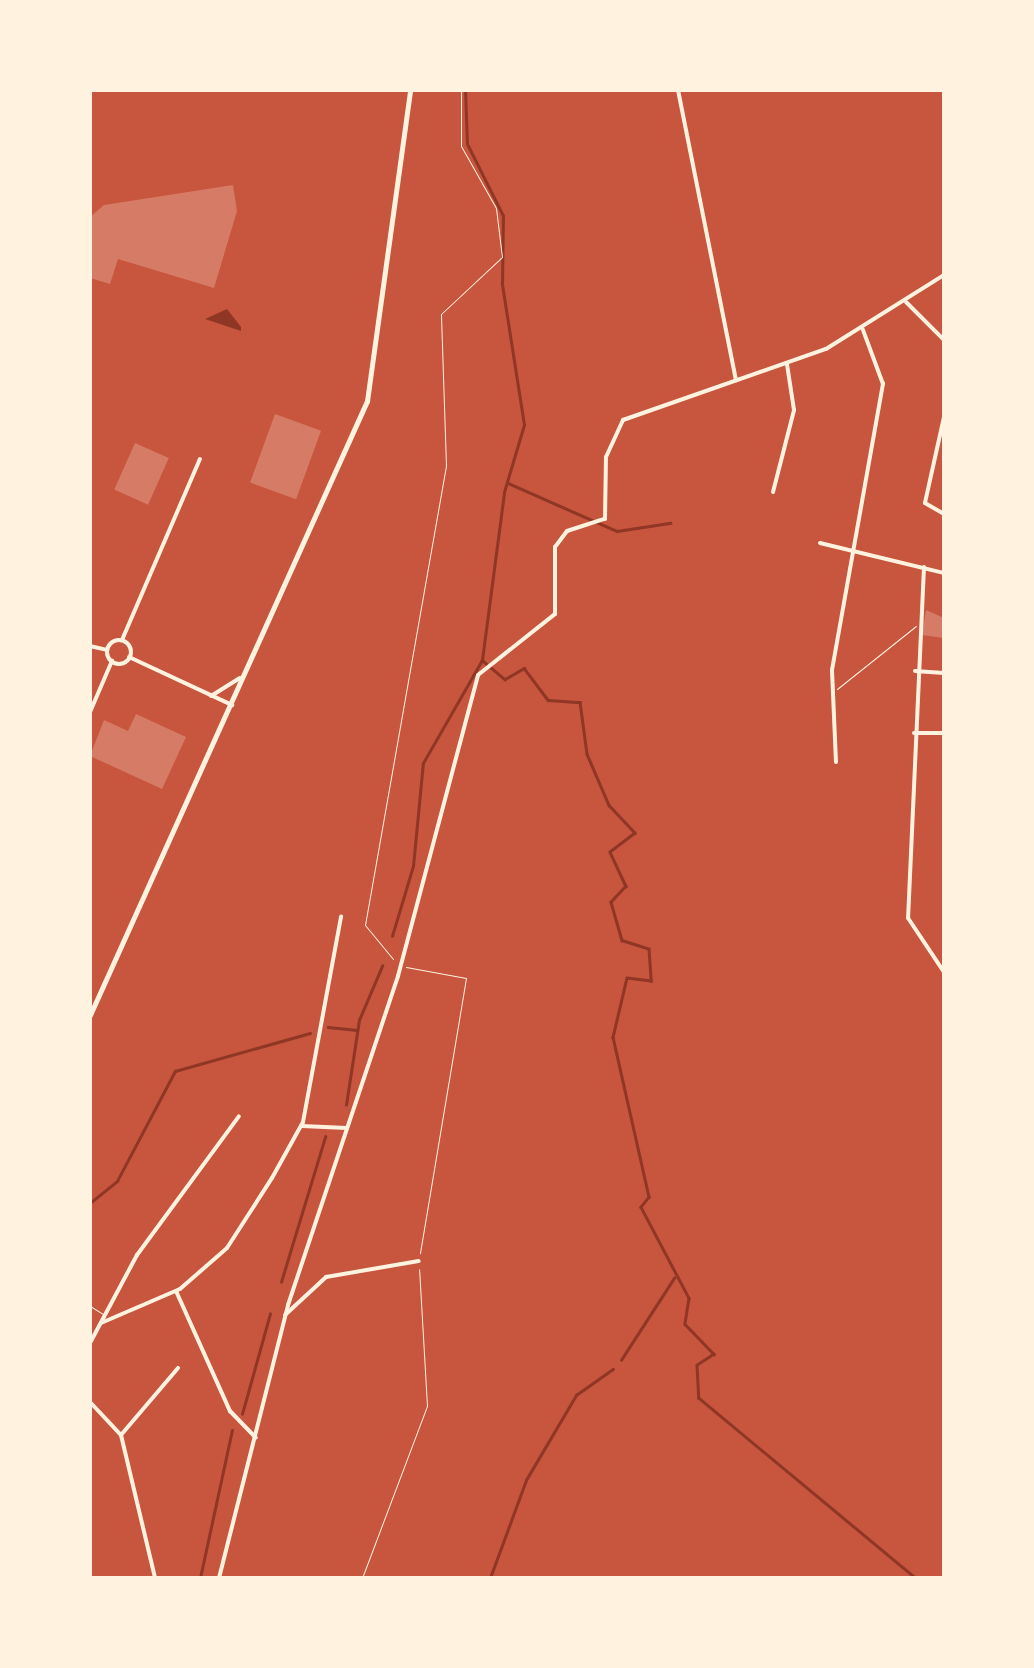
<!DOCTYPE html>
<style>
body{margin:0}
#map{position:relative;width:1034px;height:1668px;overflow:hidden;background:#c8553d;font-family:Overpass,sans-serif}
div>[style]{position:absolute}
.water>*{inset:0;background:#8f3625}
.stream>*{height:2.5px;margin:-1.25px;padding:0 1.25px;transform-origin:1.25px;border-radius:1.25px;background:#8f3625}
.building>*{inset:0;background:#d67c66;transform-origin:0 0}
.path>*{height:1px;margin:-0.5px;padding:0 0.5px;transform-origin:0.5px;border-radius:0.5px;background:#fff3e0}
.service>*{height:1px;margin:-0.5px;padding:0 0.5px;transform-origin:0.5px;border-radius:0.5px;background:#fff3e0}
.minor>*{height:4px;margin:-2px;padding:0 2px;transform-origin:2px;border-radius:2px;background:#fff3e0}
.minor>.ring{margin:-2px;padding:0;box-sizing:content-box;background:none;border:4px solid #fff3e0;border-radius:50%}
.primary>*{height:5px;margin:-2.5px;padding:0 2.5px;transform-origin:2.5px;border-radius:2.5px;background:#fff3e0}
span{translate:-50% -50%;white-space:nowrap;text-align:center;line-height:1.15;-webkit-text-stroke:8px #fff3e0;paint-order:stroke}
.frame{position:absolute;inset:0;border:92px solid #fff3e0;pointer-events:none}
</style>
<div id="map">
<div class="water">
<div style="clip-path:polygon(227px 309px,241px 327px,241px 331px,205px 319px)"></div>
</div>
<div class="stream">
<div style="left:508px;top:483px;width:119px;rotate:23.8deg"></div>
<div style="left:617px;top:531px;width:54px;rotate:-8.6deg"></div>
<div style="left:482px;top:660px;width:30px;rotate:40deg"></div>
<div style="left:505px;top:679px;width:22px;rotate:-30deg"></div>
<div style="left:524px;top:668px;width:40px;rotate:53deg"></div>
<div style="left:548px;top:700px;width:32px;rotate:4deg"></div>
<div style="left:580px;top:702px;width:52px;rotate:82.3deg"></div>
<div style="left:587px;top:754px;width:56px;rotate:66.7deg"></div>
<div style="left:609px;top:805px;width:38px;rotate:47deg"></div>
<div style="left:635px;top:833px;width:31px;rotate:143deg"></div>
<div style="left:610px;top:852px;width:38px;rotate:65deg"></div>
<div style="left:626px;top:886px;width:22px;rotate:133deg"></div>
<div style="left:611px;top:902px;width:40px;rotate:74deg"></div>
<div style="left:622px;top:940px;width:28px;rotate:18deg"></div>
<div style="left:649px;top:949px;width:32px;rotate:86deg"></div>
<div style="left:651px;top:981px;width:24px;rotate:-173deg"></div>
<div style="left:627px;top:978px;width:61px;rotate:103.3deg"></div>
<div style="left:613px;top:1037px;width:164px;rotate:77.3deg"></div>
<div style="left:649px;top:1197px;width:13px;rotate:129deg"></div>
<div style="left:641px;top:1207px;width:103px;rotate:62.2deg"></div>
<div style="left:689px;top:1298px;width:26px;rotate:99deg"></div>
<div style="left:685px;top:1324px;width:42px;rotate:46deg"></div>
<div style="left:714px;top:1354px;width:20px;rotate:147deg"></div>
<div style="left:697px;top:1365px;width:33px;rotate:87deg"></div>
<div style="left:699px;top:1398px;width:282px;rotate:39.7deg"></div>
<div style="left:392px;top:936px;width:73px;rotate:-73.3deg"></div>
<div style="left:413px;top:866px;width:103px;rotate:-84.5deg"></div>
<div style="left:423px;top:763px;width:119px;rotate:-60.2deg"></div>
<div style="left:482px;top:660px;width:169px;rotate:-82.5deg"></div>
<div style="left:504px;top:492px;width:70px;rotate:-73.4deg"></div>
<div style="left:524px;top:425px;width:143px;rotate:-98.9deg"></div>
<div style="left:502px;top:284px;width:68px;rotate:-89.2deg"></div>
<div style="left:503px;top:216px;width:80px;rotate:-116.6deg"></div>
<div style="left:467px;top:144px;width:54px;rotate:-92.1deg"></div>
<div style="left:328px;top:1027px;width:29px;rotate:6deg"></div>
<div style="left:346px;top:1105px;width:86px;rotate:-81.3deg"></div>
<div style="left:359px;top:1020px;width:59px;rotate:-66.9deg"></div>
<div style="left:90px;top:1203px;width:35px;rotate:-39deg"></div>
<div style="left:117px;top:1181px;width:124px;rotate:-62.2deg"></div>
<div style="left:175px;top:1071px;width:140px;rotate:-15.7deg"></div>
<div style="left:281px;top:1282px;width:152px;rotate:-73.1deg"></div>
<div style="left:621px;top:1360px;width:98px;rotate:-57.1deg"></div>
<div style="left:242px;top:1414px;width:104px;rotate:-74.4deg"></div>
<div style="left:200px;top:1578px;width:151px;rotate:-77.8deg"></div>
<div style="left:490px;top:1578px;width:104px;rotate:-69.8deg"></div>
<div style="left:526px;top:1480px;width:99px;rotate:-59.5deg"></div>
<div style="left:576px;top:1395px;width:45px;rotate:-35.1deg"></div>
</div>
<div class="building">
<div style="clip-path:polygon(233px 185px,237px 211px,214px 288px,118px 259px,110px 284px,90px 278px,90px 217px,104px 205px)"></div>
<div style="left:275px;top:414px;width:49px;height:73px;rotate:20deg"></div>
<div style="left:135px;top:443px;width:37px;height:51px;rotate:24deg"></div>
<div style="clip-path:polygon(926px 610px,944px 618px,944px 638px,922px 635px)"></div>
<div style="clip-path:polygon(136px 714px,186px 737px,162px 789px,90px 756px,104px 720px,128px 731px)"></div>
</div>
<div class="path">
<div style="left:393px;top:959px;width:44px;rotate:-129.5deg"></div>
<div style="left:365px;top:925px;width:466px;rotate:-80deg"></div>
<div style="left:446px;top:466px;width:152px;rotate:-91.9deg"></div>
<div style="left:441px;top:314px;width:83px;rotate:-43.1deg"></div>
<div style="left:502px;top:257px;width:49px;rotate:-97deg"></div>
<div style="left:496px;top:208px;width:71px;rotate:-119.4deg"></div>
<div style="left:461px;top:146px;width:56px;rotate:-90deg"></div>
<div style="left:406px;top:967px;width:61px;rotate:10.4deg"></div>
<div style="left:466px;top:978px;width:279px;rotate:99.5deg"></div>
<div style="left:362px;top:1578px;width:184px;rotate:-69.3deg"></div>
<div style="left:427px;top:1406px;width:137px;rotate:-93.3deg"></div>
</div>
<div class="service">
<div style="left:837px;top:689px;width:101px;rotate:-38.6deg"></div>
<div style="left:90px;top:1306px;width:15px;rotate:32deg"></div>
</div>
<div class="minor">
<div style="left:678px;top:90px;width:296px;rotate:78.7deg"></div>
<div style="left:906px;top:302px;width:54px;rotate:45deg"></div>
<div style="left:944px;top:417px;width:88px;rotate:102.5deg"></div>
<div style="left:925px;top:503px;width:22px;rotate:30deg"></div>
<div style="left:773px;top:492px;width:85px;rotate:-75.6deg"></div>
<div style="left:794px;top:410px;width:47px;rotate:-98.7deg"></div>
<div style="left:820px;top:543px;width:128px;rotate:13.6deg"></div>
<div style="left:924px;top:567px;width:351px;rotate:92.6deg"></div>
<div style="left:908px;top:918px;width:65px;rotate:56.3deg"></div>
<div style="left:122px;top:640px;width:197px;rotate:-66.7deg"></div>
<div class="ring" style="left:107px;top:640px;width:20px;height:20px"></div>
<div style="left:90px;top:646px;width:17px;rotate:13deg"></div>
<div style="left:129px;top:657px;width:114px;rotate:25deg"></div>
<div style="left:915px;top:671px;width:29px;rotate:4deg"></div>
<div style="left:211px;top:696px;width:34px;rotate:-32deg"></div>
<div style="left:90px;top:712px;width:56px;rotate:-66.7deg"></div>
<div style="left:914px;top:733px;width:30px"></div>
<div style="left:836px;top:762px;width:92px;rotate:-92.5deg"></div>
<div style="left:832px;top:670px;width:291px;rotate:-79.9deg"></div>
<div style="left:883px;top:384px;width:58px;rotate:-110.3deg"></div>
<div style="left:302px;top:1126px;width:45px;rotate:2.5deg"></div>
<div style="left:176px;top:1291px;width:132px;rotate:65.8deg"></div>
<div style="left:230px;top:1411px;width:37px;rotate:46deg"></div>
<div style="left:285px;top:1315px;width:56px;rotate:-42.8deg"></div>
<div style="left:326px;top:1277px;width:94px;rotate:-9.8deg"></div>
<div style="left:101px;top:1323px;width:86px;rotate:-23.3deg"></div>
<div style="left:180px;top:1289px;width:62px;rotate:-41.1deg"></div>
<div style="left:227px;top:1248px;width:83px;rotate:-57.3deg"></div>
<div style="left:272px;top:1178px;width:64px;rotate:-61deg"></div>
<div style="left:303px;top:1122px;width:209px;rotate:-79.5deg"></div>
<div style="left:90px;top:1343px;width:100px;rotate:-61.9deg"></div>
<div style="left:137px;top:1255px;width:172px;rotate:-53.7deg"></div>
<div style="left:90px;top:1402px;width:45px;rotate:46.8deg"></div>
<div style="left:121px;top:1435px;width:147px;rotate:76.6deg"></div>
<div style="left:121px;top:1435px;width:88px;rotate:-49.6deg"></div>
<div style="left:219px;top:1578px;width:282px;rotate:-75.8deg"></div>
<div style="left:288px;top:1305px;width:347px;rotate:-71.5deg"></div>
<div style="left:398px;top:976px;width:311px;rotate:-75.1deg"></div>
<div style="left:478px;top:675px;width:98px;rotate:-38.4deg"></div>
<div style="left:555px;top:614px;width:67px;rotate:-90deg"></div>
<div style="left:555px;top:547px;width:20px;rotate:-53deg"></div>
<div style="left:567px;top:531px;width:40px;rotate:-18deg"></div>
<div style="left:605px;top:519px;width:62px;rotate:-89.1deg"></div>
<div style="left:606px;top:457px;width:41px;rotate:-65.3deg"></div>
<div style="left:623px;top:420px;width:215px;rotate:-19.3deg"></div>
<div style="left:826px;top:349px;width:139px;rotate:-32.1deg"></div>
</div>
<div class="primary">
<div style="left:90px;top:1015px;width:674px;rotate:-65.72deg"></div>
<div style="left:367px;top:401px;width:314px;rotate:-82.1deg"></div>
</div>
<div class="frame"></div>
</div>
